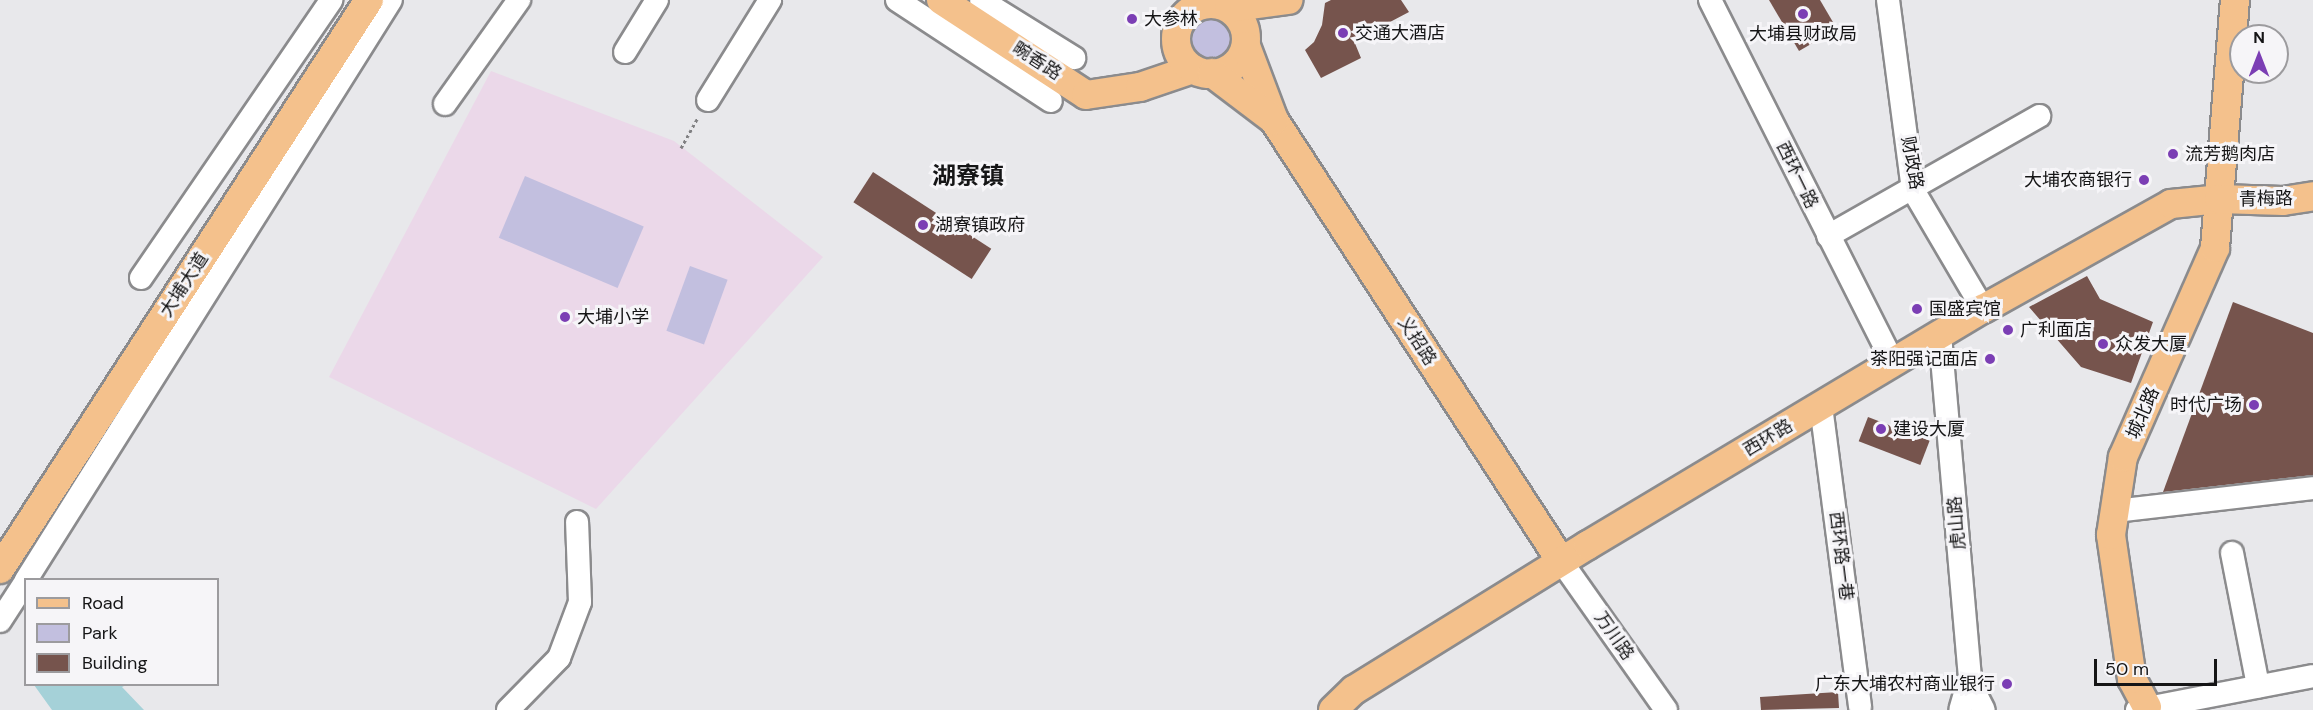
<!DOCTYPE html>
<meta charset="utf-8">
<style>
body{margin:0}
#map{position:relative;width:2313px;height:710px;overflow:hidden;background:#e8e8eb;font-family:"DM Sans","Noto Sans SC",sans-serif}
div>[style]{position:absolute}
.education>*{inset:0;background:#ebd8e9}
.green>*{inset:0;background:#c2bfdf;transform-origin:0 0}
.round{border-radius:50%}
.water>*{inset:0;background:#a5d1d8}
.building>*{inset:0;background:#76544d;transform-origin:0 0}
.path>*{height:3px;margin-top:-1.5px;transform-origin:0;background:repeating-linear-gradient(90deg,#808082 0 3px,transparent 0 6px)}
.roads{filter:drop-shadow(2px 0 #8b8b8d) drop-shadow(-2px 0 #8b8b8d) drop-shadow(0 2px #8b8b8d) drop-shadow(0 -2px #8b8b8d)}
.minor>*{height:22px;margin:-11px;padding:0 11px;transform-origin:11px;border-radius:11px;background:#fff}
.major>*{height:28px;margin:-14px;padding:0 14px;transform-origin:14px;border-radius:14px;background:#f4c18c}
.major>.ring{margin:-14px;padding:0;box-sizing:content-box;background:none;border:28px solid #f4c18c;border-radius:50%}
.dots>*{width:16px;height:16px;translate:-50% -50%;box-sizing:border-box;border:3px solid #f6f5f8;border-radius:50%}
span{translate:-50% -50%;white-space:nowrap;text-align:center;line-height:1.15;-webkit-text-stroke:6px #f6f5f8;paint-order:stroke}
.poi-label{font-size:18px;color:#151516}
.left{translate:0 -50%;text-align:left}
.right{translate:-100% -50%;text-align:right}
.street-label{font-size:18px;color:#151516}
.district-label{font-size:24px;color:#151516;font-weight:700}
.legend{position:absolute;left:24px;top:578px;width:195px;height:108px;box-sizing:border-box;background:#f6f5f8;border:2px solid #9c9b9e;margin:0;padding:8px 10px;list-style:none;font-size:18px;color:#151516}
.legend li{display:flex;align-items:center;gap:12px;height:30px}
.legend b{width:30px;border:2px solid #9c9b9e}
.north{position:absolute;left:2229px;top:24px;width:60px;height:60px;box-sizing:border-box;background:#f6f5f8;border:2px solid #9c9b9e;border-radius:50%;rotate:0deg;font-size:16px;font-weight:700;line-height:24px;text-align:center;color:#151516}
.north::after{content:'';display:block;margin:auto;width:21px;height:27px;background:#7b3eb4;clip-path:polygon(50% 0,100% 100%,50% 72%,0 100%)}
.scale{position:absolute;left:2094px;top:659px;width:123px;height:27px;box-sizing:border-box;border:3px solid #151516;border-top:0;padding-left:8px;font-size:18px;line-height:21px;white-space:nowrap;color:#151516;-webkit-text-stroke:4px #f6f5f8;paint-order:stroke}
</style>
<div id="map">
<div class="education">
<div style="clip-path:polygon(491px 71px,674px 141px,823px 257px,596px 509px,329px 377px)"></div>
</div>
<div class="green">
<div class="round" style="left:1190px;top:16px;width:44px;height:44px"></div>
<div style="left:525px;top:176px;width:129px;height:67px;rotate:23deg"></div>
<div style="left:690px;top:266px;width:40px;height:69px;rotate:20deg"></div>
</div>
<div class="water">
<div style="clip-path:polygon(34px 685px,126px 685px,122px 687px,144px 710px,52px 710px)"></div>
</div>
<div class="building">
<div style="clip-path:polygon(1331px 0,1401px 0,1409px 12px,1354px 41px,1361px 58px,1321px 78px,1305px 50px,1314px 42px,1322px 25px,1325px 3px)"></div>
<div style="clip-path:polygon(1769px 0,1820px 0,1837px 29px,1799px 51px)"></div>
<div style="left:873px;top:172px;width:141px;height:36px;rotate:33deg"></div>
<div style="clip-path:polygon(2087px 276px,2100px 299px,2153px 322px,2131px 383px,2081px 367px,2029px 307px)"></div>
<div style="clip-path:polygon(2233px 302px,2313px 333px,2313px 475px,2163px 492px)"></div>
<div style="left:1868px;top:417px;width:66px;height:26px;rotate:21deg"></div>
<div style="clip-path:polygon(1838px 692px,1839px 708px,1761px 710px,1760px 697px)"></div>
</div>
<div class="path">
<div style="left:681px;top:148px;width:35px;rotate:-61deg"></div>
</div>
<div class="roads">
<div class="minor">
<div style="left:897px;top:0;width:184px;rotate:33.3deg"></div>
<div style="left:981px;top:0;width:110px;rotate:31.9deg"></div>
<div style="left:1710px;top:0;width:391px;rotate:63.2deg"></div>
<div style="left:1888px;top:0;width:192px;rotate:82.5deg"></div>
<div style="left:1913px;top:190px;width:138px;rotate:59.5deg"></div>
<div style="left:625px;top:52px;width:61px;rotate:-58.4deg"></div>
<div style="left:708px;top:100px;width:118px;rotate:-58.2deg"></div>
<div style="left:445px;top:104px;width:128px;rotate:-54.6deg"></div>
<div style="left:1828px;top:236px;width:243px;rotate:-29.6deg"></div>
<div style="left:141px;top:278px;width:337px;rotate:-55.6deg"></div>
<div style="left:1940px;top:335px;width:342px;rotate:85deg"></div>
<div style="left:1970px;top:676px;width:35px;rotate:106deg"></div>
<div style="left:1821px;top:406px;width:303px;rotate:82.6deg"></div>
<div style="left:2115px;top:511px;width:199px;rotate:-6.6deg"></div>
<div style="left:2232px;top:553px;width:136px;rotate:78.9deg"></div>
<div style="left:1561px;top:561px;width:182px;rotate:54.8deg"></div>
<div style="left:26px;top:580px;width:685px;rotate:-57.82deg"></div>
<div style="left:0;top:621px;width:48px;rotate:-57deg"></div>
<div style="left:1970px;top:683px;width:30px;rotate:63deg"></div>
<div style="left:508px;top:710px;width:73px;rotate:-45.6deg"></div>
<div style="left:559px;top:658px;width:60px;rotate:-69.4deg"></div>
<div style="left:580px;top:602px;width:80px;rotate:-92.1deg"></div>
<div style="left:2137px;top:710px;width:179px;rotate:-10.9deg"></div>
</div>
<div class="major">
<div style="left:941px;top:0;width:173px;rotate:33.2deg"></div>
<div style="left:1086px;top:95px;width:55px;rotate:-8.4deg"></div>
<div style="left:1140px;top:87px;width:56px;rotate:-18.8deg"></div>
<div class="ring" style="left:1176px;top:4px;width:42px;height:42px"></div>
<div style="left:1229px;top:8px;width:60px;rotate:-7.7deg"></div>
<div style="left:1246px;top:46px;width:79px;rotate:69.3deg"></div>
<div style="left:1274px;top:120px;width:526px;rotate:56.94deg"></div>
<div style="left:1212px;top:73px;width:78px;rotate:37.2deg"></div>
<div style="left:0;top:569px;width:678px;rotate:-57.04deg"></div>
<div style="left:2147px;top:707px;width:32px;rotate:-118deg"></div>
<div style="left:2132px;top:679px;width:146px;rotate:-98.3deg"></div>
<div style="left:2111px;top:535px;width:79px;rotate:-81.3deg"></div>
<div style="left:2123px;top:457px;width:228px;rotate:-66.2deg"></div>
<div style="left:2215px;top:248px;width:249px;rotate:-85.4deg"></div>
<div style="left:1333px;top:710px;width:29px;rotate:-44deg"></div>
<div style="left:1354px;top:690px;width:275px;rotate:-31.8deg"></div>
<div style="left:1588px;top:545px;width:460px;rotate:-30.9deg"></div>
<div style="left:1983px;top:309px;width:215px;rotate:-29.2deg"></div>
<div style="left:2171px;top:204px;width:48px;rotate:-5.9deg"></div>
<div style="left:2219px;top:199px;width:64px;rotate:1.8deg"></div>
<div style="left:2283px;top:201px;width:30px;rotate:-9deg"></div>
</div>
</div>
<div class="dots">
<div style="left:1803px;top:14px;background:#7b3eb4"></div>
<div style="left:1132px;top:19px;background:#7b3eb4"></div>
<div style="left:1343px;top:33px;background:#7b3eb4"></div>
<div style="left:2173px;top:154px;background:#7b3eb4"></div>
<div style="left:2144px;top:180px;background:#7b3eb4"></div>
<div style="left:923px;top:225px;background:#7b3eb4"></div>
<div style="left:1917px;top:309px;background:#7b3eb4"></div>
<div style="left:565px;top:317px;background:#7b3eb4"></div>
<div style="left:2008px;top:330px;background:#7b3eb4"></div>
<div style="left:2103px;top:344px;background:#7b3eb4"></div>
<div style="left:1990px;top:359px;background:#7b3eb4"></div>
<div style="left:2254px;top:405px;background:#7b3eb4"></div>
<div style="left:1881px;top:429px;background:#7b3eb4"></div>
<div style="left:2007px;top:684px;background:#7b3eb4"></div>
</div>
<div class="poi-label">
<span class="left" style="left:1144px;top:19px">大参林</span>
<span class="left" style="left:1355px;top:33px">交通大酒店</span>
<span style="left:1803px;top:34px">大埔县财政局</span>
<span class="left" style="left:2185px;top:154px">流芳鹅肉店</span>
<span class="right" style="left:2132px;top:180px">大埔农商银行</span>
<span class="left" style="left:935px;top:225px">湖寮镇政府</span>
<span class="left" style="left:1929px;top:309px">国盛宾馆</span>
<span class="left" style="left:577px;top:317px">大埔小学</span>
<span class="left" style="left:2020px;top:330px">广利面店</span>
<span class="left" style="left:2115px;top:344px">众发大厦</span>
<span class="right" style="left:1978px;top:359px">茶阳强记面店</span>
<span class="right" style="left:2242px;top:405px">时代广场</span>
<span class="left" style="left:1893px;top:429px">建设大厦</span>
<span class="right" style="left:1995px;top:684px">广东大埔农村商业银行</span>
</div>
<div class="street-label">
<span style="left:1037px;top:61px;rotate:33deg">畹香路</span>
<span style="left:1912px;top:163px;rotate:80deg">财政路</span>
<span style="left:1797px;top:175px;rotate:64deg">西环一路</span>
<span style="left:2266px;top:199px;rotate:-1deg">青梅路</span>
<span style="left:184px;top:285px;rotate:-57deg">大埔大道</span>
<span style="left:1417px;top:341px;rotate:57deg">义招路</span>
<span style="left:2143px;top:413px;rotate:-66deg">城北路</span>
<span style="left:1768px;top:438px;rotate:-31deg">西环路</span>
<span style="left:1957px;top:523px;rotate:-95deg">虎山路</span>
<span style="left:1841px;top:556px;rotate:83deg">西环路一巷</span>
<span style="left:1614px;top:636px;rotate:55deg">万川路</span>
</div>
<div class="district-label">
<span style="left:968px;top:176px">湖寮镇</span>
</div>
<ul class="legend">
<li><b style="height:8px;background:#f4c18c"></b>Road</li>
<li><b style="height:16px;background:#c2bfdf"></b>Park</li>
<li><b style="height:16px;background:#76544d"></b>Building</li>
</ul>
<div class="north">N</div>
<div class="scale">50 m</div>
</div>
